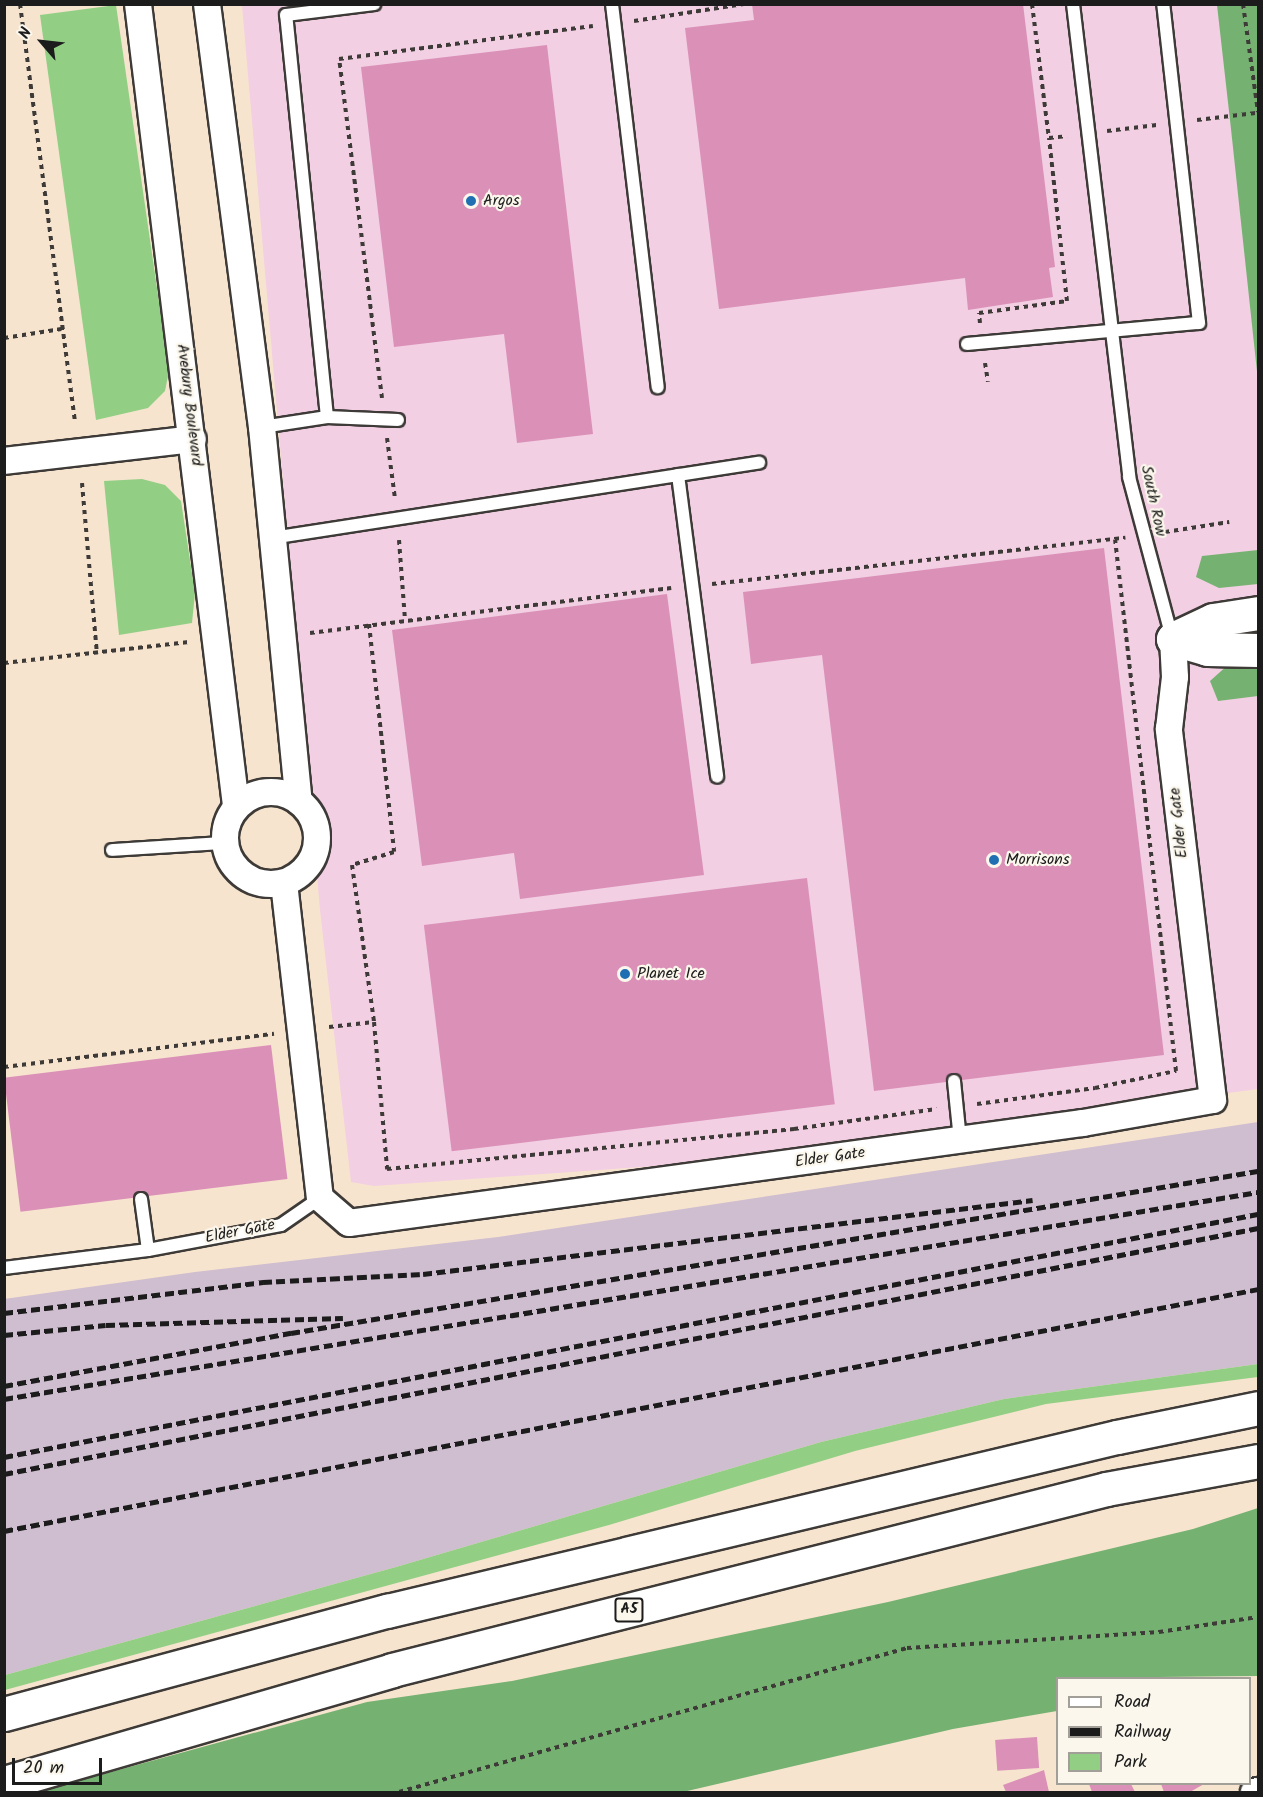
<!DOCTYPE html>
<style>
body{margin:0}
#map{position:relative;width:1263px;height:1797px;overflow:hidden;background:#f7e4ce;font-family:Kalam,sans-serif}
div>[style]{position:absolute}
.built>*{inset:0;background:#f2cfe2}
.industrial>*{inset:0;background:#cfbdd0}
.green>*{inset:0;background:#92cf85}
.forest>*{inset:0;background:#75b272}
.building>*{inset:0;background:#db90b8;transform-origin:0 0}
.path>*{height:4px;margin-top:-2px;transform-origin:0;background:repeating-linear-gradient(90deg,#3d3a37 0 4.5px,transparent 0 9px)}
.roads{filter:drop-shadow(2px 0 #3d3a37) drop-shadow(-2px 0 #3d3a37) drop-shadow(0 2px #3d3a37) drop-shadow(0 -2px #3d3a37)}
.lane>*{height:12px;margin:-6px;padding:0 6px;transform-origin:6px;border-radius:6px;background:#fff}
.street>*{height:26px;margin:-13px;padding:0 13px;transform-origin:13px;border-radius:13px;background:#fff}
.street>.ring{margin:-13px;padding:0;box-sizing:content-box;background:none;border:26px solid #fff;border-radius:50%}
.secondary>*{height:33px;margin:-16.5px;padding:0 16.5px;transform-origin:16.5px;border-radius:16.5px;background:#fff}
.highway>*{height:33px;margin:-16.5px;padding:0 16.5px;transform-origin:16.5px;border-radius:16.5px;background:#fff}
.rail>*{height:4.5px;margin-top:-2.25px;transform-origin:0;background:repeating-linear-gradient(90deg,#1c1c1c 0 9px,transparent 0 13.5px)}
.dots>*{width:16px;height:16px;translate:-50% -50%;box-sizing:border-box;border:3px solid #fbf7ec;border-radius:50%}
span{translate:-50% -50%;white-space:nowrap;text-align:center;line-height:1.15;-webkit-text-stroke:4.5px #fbf7ec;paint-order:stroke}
.shield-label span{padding:2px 4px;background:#fbf7ec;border:2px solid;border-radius:4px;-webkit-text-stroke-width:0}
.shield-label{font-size:15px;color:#1c1c1c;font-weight:700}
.poi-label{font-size:16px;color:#1c1c1c}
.left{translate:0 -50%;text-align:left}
.street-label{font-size:16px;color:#1c1c1c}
.frame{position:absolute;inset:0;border:6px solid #1c1c1c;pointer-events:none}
.legend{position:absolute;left:1056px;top:1677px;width:195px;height:108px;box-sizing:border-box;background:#fbf7ec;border:2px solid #a29f99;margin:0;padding:8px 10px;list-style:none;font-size:18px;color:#1c1c1c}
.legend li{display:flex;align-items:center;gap:12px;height:30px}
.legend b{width:30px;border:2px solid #a29f99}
.north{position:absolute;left:12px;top:12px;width:60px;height:60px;-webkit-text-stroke:4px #fbf7ec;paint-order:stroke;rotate:298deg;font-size:16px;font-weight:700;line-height:24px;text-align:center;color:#1c1c1c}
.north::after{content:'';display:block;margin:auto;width:21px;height:27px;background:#1c1c1c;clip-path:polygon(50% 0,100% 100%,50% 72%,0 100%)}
.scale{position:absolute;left:12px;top:1758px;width:90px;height:27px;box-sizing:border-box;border:3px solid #1c1c1c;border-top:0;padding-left:8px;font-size:18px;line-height:21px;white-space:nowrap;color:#1c1c1c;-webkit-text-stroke:4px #fbf7ec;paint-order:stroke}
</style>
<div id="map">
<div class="built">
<div style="clip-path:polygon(242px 5px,1224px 5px,1258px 279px,1258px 1089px,725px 1161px,374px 1186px,351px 1182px,320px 910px)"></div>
</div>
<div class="industrial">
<div style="clip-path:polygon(1258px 1122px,1258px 1364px,1004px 1399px,821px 1442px,396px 1567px,5px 1675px,4px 1299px,195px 1272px,498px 1237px)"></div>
</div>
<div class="green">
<div style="clip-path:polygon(116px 5px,169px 371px,165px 391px,148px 408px,96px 420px,40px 15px)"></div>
<div style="clip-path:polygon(142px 479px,165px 485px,181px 501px,195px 593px,192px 623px,119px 635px,104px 481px)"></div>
<div style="clip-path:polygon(1258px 1364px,1258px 1377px,1046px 1404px,855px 1451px,609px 1525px,5px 1690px,5px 1675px,396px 1567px,821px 1442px,1004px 1399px)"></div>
</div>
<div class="forest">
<div style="clip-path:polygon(1217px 5px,1258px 5px,1258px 381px,1231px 129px)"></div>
<div style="clip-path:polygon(1258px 550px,1258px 584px,1219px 588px,1196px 577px,1202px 556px)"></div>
<div style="clip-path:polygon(1229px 664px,1258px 665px,1258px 696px,1218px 701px,1210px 681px)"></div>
<div style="clip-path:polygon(1258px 1508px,1258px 1676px,1058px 1678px,1057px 1711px,953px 1729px,683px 1792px,38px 1792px,367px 1702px,512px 1681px,888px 1602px,1193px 1529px)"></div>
</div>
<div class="building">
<div style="clip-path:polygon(752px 4px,1023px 4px,1055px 267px,1049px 268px,1053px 297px,968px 310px,965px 278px,719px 309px,685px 28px,754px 20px)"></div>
<div style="clip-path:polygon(547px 45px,593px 434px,517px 443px,504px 334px,394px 347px,361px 67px)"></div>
<div style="clip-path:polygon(1104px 548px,1164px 1055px,874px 1091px,822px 655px,751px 664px,743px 592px)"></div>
<div style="clip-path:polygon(667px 594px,704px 875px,520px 899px,514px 853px,422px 866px,392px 630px)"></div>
<div style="left:807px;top:878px;width:228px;height:386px;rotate:83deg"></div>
<div style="left:271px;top:1045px;width:135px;height:269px;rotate:83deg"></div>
<div style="left:1037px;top:1737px;width:31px;height:42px;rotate:86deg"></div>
<div style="clip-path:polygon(1044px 1770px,1049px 1792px,1006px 1792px,1003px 1785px)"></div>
<div style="clip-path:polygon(1089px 1784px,1131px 1784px,1135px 1792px,1092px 1792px)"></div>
<div style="clip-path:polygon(1161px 1784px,1204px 1784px,1190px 1792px,1164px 1792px)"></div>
</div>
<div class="path">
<div style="left:20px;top:4px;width:422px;rotate:82.5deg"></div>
<div style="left:1032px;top:4px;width:135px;rotate:82.8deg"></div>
<div style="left:1243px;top:4px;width:109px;rotate:82.1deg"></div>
<div style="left:634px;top:21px;width:111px;rotate:-8.8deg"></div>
<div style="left:1197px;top:120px;width:59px;rotate:-6.8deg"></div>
<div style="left:1107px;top:131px;width:50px;rotate:-6.8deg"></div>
<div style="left:980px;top:323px;width:10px;rotate:-96deg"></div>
<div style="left:979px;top:313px;width:89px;rotate:-7.8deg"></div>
<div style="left:1067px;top:301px;width:164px;rotate:-96.3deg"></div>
<div style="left:1049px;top:138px;width:18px;rotate:-6deg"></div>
<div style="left:4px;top:338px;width:58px;rotate:-9deg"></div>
<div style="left:985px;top:363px;width:19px;rotate:81deg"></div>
<div style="left:382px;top:398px;width:342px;rotate:-97.2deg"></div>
<div style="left:339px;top:59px;width:256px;rotate:-7.4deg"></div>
<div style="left:387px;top:438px;width:62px;rotate:82.5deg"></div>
<div style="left:82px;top:483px;width:171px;rotate:85deg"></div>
<div style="left:1165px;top:532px;width:65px;rotate:-8.9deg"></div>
<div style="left:399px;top:540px;width:80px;rotate:85.7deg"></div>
<div style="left:712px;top:584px;width:416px;rotate:-6.4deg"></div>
<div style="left:369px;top:624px;width:229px;rotate:83.7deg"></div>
<div style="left:394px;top:852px;width:44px;rotate:162.8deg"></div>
<div style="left:352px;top:865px;width:159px;rotate:82deg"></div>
<div style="left:310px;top:633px;width:364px;rotate:-7.1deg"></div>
<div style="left:4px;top:663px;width:186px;rotate:-6.5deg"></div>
<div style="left:329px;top:1027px;width:45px;rotate:-6.3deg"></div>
<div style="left:374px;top:1022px;width:148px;rotate:84.9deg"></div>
<div style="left:387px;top:1169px;width:409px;rotate:-5.6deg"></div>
<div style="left:794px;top:1129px;width:144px;rotate:-8deg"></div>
<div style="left:4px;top:1067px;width:272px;rotate:-7deg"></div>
<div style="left:977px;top:1104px;width:119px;rotate:-7.7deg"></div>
<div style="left:1095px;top:1088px;width:83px;rotate:-11.9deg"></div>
<div style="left:1176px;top:1071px;width:535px;rotate:-96.54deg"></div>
<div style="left:399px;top:1792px;width:528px;rotate:-15.83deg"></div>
<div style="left:907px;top:1648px;width:253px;rotate:-3.6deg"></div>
<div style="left:1159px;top:1632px;width:100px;rotate:-8.6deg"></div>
</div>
<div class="roads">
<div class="lane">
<div style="left:612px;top:4px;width:386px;rotate:83.2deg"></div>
<div style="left:1073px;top:4px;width:476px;rotate:83.2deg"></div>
<div style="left:1129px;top:477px;width:167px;rotate:75deg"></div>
<div style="left:967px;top:344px;width:233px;rotate:-5.2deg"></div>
<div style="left:1199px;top:323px;width:321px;rotate:-96.4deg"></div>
<div style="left:327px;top:417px;width:404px;rotate:-95.8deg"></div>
<div style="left:286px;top:15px;width:89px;rotate:-7.1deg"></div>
<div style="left:262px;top:427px;width:66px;rotate:-8.7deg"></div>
<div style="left:327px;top:417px;width:71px;rotate:2.4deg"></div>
<div style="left:678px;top:475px;width:304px;rotate:82.6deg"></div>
<div style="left:272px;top:538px;width:493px;rotate:-8.8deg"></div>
<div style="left:112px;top:850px;width:112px;rotate:-3.6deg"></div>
<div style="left:954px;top:1081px;width:59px;rotate:84.2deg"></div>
<div style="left:141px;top:1199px;width:51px;rotate:82.2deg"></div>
<div style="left:4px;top:1268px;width:145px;rotate:-7.1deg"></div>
<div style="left:148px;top:1250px;width:135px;rotate:-10.6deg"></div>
<div style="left:281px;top:1225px;width:47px;rotate:-34.7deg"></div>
</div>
<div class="street">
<div style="left:138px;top:4px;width:808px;rotate:83.03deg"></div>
<div style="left:207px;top:4px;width:427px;rotate:82.6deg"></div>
<div style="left:262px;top:427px;width:376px;rotate:84.4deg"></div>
<div style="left:4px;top:461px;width:190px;rotate:-6.6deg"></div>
<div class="ring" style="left:225px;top:792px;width:66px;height:66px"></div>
<div style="left:284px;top:883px;width:317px;rotate:83.5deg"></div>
<div style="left:320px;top:1198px;width:38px;rotate:41deg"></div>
<div style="left:349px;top:1223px;width:741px;rotate:-7.76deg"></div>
<div style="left:1083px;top:1123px;width:132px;rotate:-10deg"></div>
<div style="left:1213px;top:1100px;width:374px;rotate:-96.8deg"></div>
<div style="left:1169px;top:729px;width:52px;rotate:-83.4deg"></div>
<div style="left:1175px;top:677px;width:38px;rotate:-93deg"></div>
<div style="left:1254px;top:1792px;width:4px;rotate:-14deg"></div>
</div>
<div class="secondary">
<div style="left:1173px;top:639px;width:44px;rotate:-25.4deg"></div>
<div style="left:1213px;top:620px;width:46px;rotate:-8.8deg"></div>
<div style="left:1173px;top:639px;width:35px;rotate:16deg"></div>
<div style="left:1207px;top:649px;width:51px;rotate:1.1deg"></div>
</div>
<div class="highway">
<div style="left:4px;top:1714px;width:397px;rotate:-15.1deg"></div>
<div style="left:387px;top:1611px;width:750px;rotate:-13.41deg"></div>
<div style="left:1117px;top:1437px;width:144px;rotate:-11.6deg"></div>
<div style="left:4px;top:1783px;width:404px;rotate:-16.2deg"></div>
<div style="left:392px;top:1670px;width:737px;rotate:-14.22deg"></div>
<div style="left:1106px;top:1489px;width:155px;rotate:-10.4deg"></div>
</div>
</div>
<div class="rail">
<div style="left:4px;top:1313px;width:261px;rotate:-6.8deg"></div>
<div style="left:263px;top:1282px;width:160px;rotate:-2.9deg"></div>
<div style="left:423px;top:1274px;width:614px;rotate:-6.92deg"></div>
<div style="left:4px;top:1335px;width:102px;rotate:-5.6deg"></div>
<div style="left:106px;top:1325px;width:237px;rotate:-1.7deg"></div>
<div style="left:4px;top:1386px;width:292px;rotate:-10.5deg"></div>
<div style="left:291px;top:1333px;width:980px;rotate:-9.51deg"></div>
<div style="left:4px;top:1399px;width:1271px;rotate:-9.37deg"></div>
<div style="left:4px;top:1457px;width:1277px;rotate:-10.97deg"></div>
<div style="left:4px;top:1474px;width:1278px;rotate:-11.1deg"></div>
<div style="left:4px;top:1531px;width:1277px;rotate:-10.92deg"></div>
</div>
<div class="dots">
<div style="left:471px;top:201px;background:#1f6fb2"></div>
<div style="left:994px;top:860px;background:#1f6fb2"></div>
<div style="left:625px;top:974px;background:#1f6fb2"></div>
</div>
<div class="shield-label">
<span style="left:629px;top:1610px">A5</span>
</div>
<div class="poi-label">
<span class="left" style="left:483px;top:201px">Argos</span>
<span class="left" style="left:1006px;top:860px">Morrisons</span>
<span class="left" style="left:637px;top:974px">Planet Ice</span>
</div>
<div class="street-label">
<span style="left:189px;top:405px;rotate:83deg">Avebury Boulevard</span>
<span style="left:1153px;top:501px;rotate:78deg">South Row</span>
<span style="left:1179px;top:823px;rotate:-96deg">Elder Gate</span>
<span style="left:830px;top:1158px;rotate:-8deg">Elder Gate</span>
<span style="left:240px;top:1232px;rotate:-11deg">Elder Gate</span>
</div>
<div class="frame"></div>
<ul class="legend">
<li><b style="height:8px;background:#fff"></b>Road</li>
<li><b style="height:8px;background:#1c1c1c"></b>Railway</li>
<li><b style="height:16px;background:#92cf85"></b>Park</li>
</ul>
<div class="north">N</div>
<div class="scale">20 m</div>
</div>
